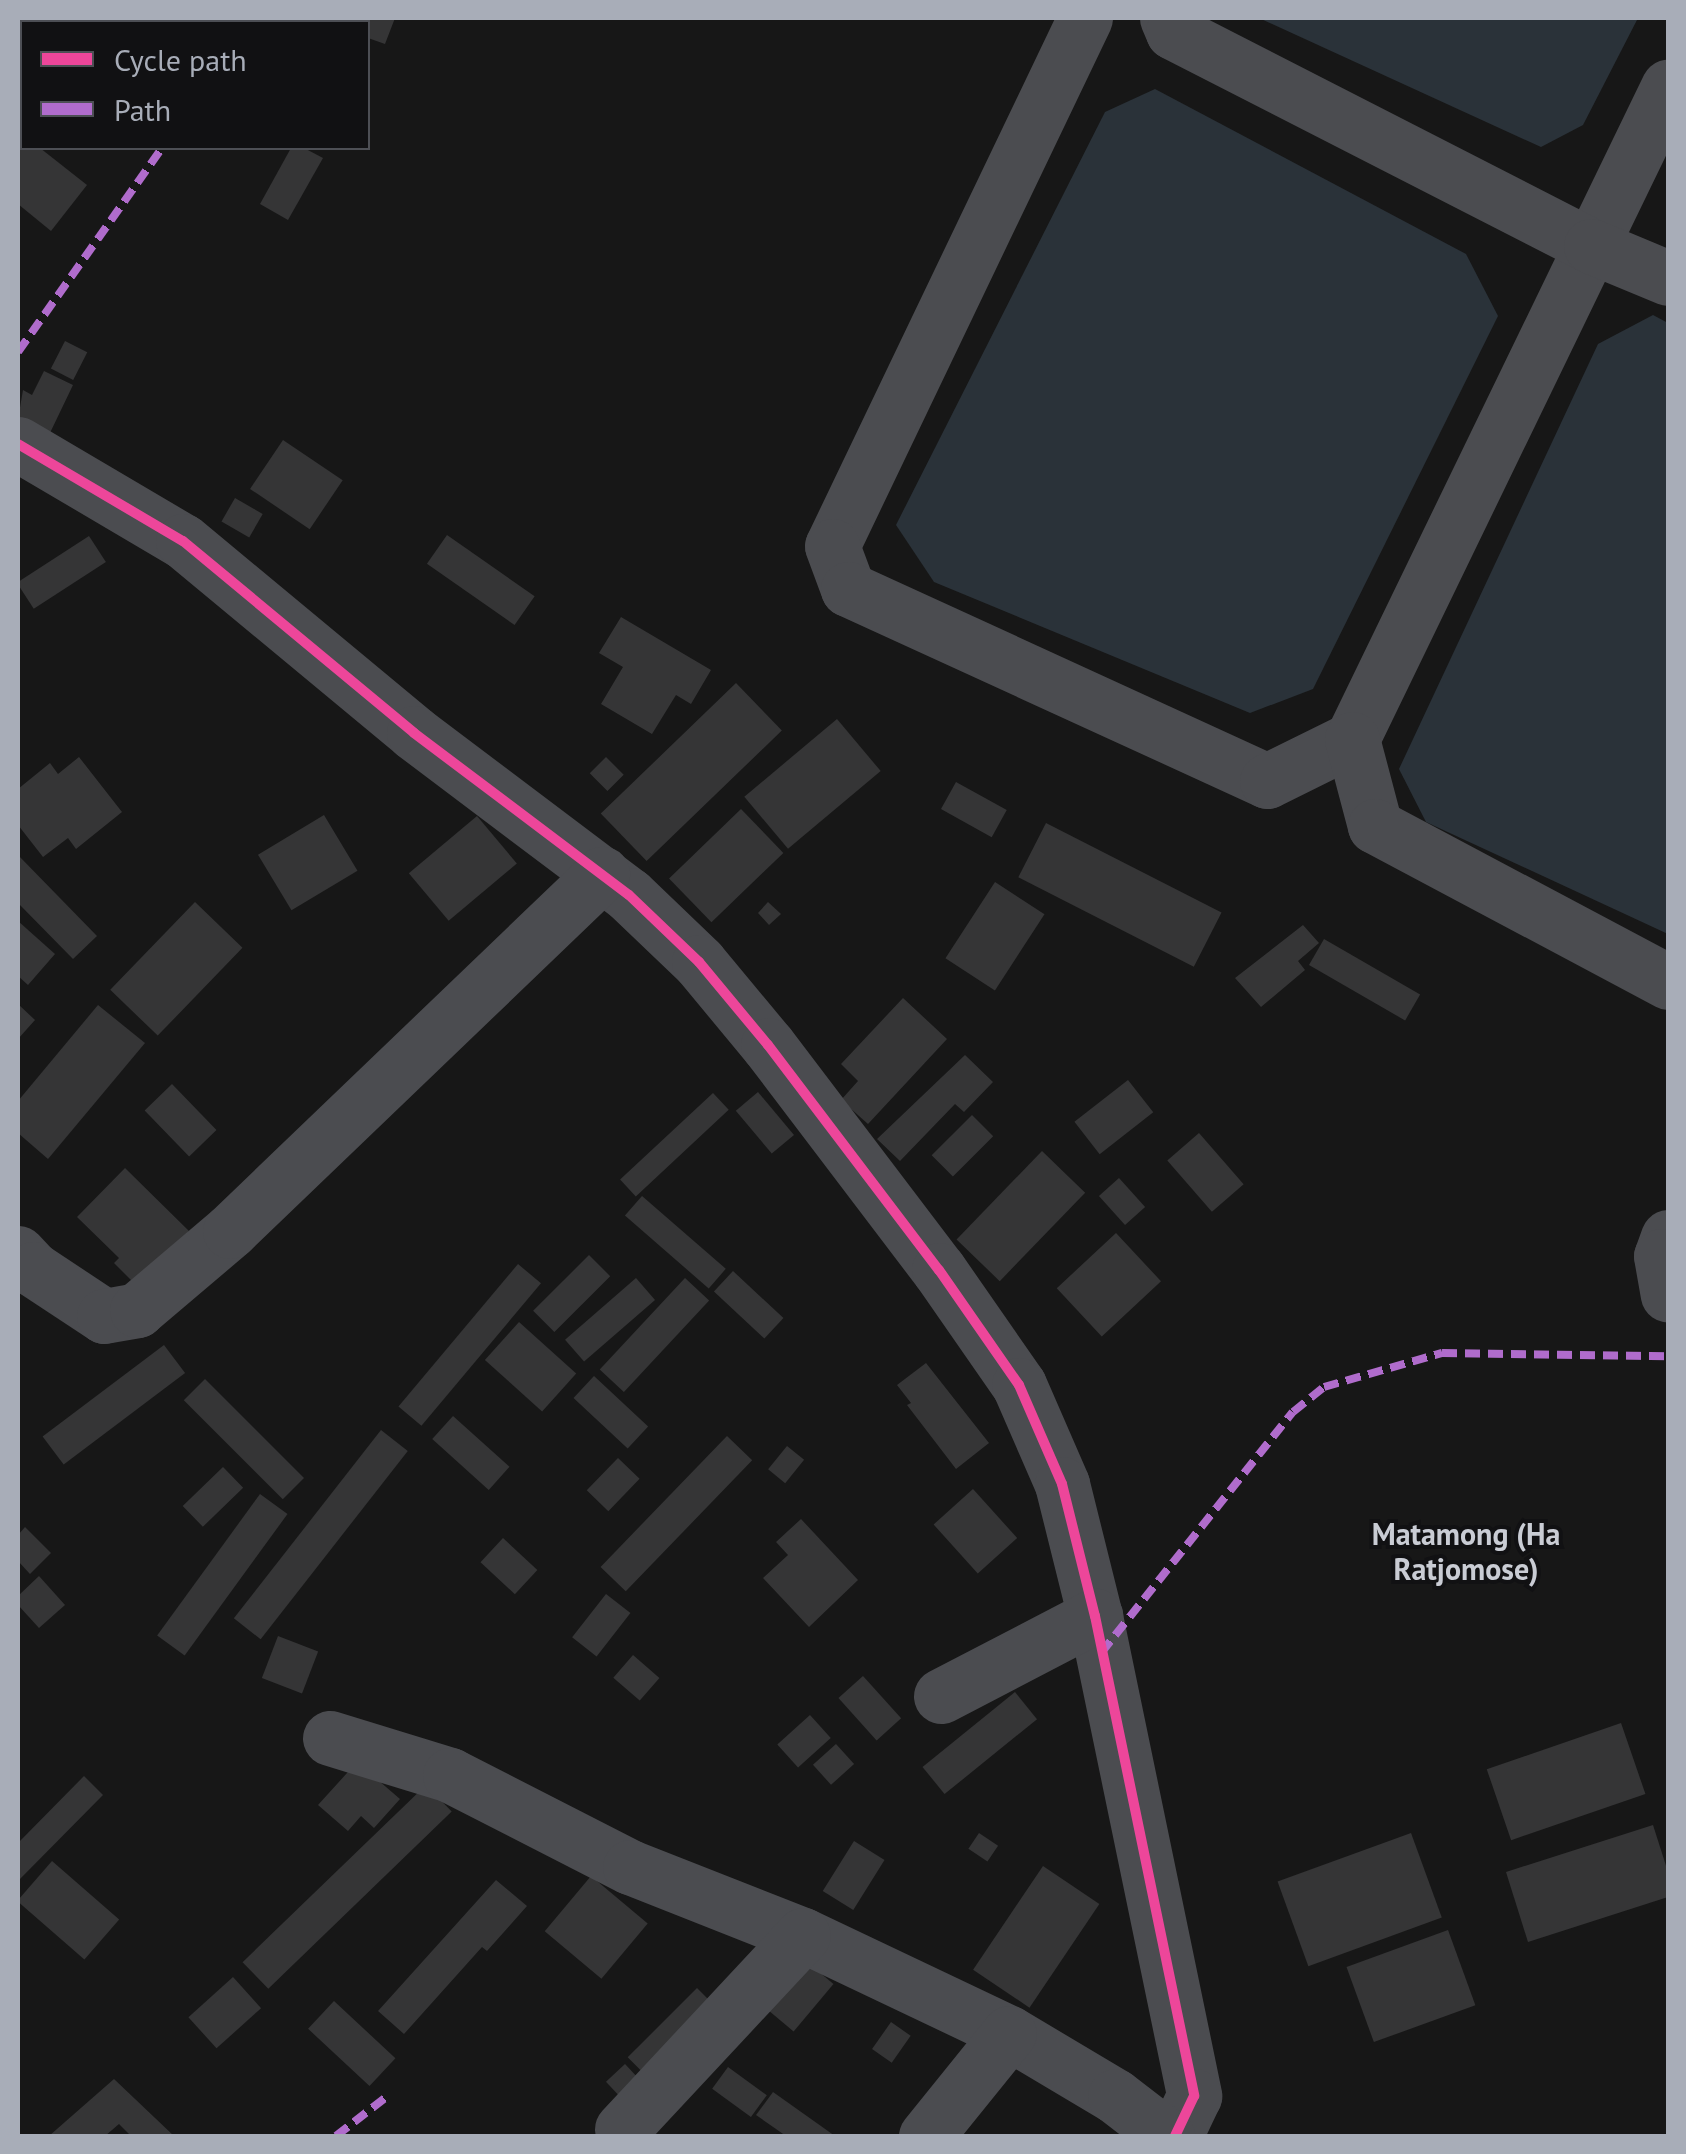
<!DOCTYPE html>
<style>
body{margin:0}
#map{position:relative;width:1686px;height:2154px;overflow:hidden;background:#171717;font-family:"PT Sans",sans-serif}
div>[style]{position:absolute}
.water>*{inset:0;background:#2a3239}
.building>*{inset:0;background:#353536;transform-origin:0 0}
.minor>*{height:55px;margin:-27.5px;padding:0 27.5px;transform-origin:27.5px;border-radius:27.5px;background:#4b4c50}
.quiet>*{height:8px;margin-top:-4px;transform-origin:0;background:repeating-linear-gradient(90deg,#b06ccc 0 15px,transparent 0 23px)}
.cycleway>*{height:10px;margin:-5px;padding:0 5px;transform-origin:5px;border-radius:5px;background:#ed469a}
span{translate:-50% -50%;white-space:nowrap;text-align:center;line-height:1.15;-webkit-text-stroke:8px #111113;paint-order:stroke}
.neighbourhood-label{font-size:30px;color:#c9ccd4;font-weight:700}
.frame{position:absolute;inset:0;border:20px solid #a8adb8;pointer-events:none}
.legend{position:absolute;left:20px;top:20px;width:350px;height:130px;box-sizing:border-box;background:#111113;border:2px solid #4d4f55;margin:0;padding:12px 18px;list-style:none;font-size:30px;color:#a8adb8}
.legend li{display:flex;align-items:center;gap:20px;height:50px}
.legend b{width:50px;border:2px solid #4d4f55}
</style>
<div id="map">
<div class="water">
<div style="clip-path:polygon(1259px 18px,1638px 18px,1583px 125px,1541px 147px)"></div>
<div style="clip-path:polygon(1155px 89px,1466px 254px,1498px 316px,1313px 689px,1250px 713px,934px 582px,896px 525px,1105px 112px)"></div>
<div style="clip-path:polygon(1653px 315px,1668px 323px,1668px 934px,1426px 822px,1399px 769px,1598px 344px)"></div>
</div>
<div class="building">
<div style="clip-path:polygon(357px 18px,395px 18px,385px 44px,368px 38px,368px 22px,355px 22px)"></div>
<div style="clip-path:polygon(20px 148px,40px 148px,87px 185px,51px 231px,18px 204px)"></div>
<div style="clip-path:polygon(291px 148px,304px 148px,323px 158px,288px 220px,260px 204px)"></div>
<div style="left:65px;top:341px;width:25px;height:31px;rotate:27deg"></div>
<div style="clip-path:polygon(44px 371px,73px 385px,49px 435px,18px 419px,23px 390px,32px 395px)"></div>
<div style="left:283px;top:440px;width:72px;height:59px;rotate:34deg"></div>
<div style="left:235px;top:498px;width:32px;height:27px;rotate:30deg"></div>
<div style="left:447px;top:535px;width:107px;height:35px;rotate:35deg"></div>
<div style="left:89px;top:536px;width:31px;height:86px;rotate:57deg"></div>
<div style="clip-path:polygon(621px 617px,711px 670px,691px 704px,676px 695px,652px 734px,601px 704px,623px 667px,599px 653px)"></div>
<div style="left:736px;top:683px;width:66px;height:188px;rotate:46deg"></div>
<div style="left:837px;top:719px;width:68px;height:121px;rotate:50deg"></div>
<div style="clip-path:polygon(79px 757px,122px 812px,76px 849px,68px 838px,43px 857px,18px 825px,18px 789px,50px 763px,58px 774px)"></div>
<div style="left:606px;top:757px;width:25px;height:23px;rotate:45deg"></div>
<div style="left:956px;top:782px;width:58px;height:31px;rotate:29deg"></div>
<div style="left:741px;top:809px;width:61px;height:100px;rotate:46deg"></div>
<div style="left:324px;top:815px;width:65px;height:77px;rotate:59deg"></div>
<div style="left:477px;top:816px;width:62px;height:89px;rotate:50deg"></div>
<div style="left:1046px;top:823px;width:197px;height:61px;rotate:27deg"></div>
<div style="clip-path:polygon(18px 855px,97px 936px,73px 959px,18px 903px)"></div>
<div style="left:995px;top:882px;width:59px;height:91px;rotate:33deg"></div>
<div style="left:195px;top:902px;width:66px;height:122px;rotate:44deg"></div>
<div style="clip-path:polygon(768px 902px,781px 914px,769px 925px,758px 913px)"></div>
<div style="clip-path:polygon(18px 921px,55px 954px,28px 985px,18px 976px)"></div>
<div style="clip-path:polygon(1303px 925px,1319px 943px,1298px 961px,1305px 970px,1261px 1007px,1235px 978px)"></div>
<div style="left:1324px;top:939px;width:111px;height:30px;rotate:30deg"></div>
<div style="clip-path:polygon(903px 998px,947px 1039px,868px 1124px,841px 1100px,858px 1081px,841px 1064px)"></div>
<div style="clip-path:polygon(18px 1004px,35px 1020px,18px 1039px)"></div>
<div style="clip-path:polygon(98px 1005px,145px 1043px,48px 1159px,18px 1133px,18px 1101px)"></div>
<div style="clip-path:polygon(965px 1055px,993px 1082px,964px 1112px,955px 1104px,900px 1161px,877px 1139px)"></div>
<div style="left:1128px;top:1080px;width:41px;height:68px;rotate:52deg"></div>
<div style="left:172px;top:1084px;width:64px;height:38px;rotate:46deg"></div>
<div style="left:758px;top:1092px;width:56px;height:29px;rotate:50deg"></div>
<div style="left:713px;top:1093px;width:23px;height:127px;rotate:47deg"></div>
<div style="left:972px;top:1115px;width:30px;height:57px;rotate:45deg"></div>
<div style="left:1199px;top:1133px;width:68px;height:42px;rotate:49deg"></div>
<div style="left:1042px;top:1151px;width:60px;height:123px;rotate:44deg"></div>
<div style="clip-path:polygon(125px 1168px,189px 1231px,136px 1285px,114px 1263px,119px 1258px,77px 1217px)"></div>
<div style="left:1119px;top:1178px;width:39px;height:27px;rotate:48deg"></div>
<div style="left:642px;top:1196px;width:111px;height:26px;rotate:41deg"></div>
<div style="left:1116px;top:1233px;width:66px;height:81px;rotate:47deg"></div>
<div style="left:589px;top:1255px;width:30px;height:79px;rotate:45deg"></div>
<div style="left:518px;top:1264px;width:30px;height:186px;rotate:40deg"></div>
<div style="left:733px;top:1271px;width:69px;height:28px;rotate:43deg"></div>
<div style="left:636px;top:1278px;width:29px;height:94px;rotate:49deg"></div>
<div style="left:685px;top:1278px;width:33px;height:125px;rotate:43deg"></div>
<div style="left:519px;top:1322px;width:77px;height:51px;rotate:42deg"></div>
<div style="left:164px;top:1345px;width:35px;height:152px;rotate:53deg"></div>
<div style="clip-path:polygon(926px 1363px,989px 1443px,956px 1469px,907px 1405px,911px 1403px,897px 1385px)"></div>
<div style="left:594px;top:1376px;width:74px;height:30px;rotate:43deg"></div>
<div style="left:205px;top:1379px;width:140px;height:30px;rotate:45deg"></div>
<div style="left:453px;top:1416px;width:76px;height:31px;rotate:42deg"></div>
<div style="left:381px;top:1430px;width:34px;height:239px;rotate:38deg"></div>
<div style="left:727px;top:1436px;width:35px;height:182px;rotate:44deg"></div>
<div style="left:787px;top:1446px;width:22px;height:30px;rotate:39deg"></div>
<div style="left:618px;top:1458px;width:30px;height:45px;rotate:44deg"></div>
<div style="left:223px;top:1467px;width:29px;height:56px;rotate:46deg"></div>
<div style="left:973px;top:1489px;width:66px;height:53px;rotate:48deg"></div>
<div style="left:260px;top:1494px;width:34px;height:175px;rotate:36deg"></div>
<div style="clip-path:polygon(801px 1519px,858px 1580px,809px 1627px,763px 1578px,788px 1555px,776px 1542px)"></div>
<div style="clip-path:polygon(25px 1527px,51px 1553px,30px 1574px,18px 1561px,18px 1535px)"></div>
<div style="left:503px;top:1538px;width:47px;height:33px;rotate:43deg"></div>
<div style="clip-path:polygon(39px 1576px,65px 1605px,39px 1628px,18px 1605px,18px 1596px)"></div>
<div style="left:606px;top:1594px;width:31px;height:55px;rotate:38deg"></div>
<div style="left:278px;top:1636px;width:43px;height:45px;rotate:21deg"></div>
<div style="left:633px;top:1655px;width:35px;height:30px;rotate:41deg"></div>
<div style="left:863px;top:1676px;width:57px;height:33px;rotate:48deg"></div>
<div style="left:1015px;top:1692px;width:35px;height:119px;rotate:51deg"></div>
<div style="left:810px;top:1715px;width:31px;height:44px;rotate:48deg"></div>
<div style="left:1621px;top:1723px;width:75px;height:142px;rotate:71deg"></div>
<div style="left:836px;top:1744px;width:27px;height:31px;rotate:48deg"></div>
<div style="clip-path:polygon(357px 1762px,400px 1799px,374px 1828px,361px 1816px,348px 1831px,318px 1805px)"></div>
<div style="clip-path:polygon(84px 1776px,103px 1795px,18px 1881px,18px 1843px)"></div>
<div style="left:426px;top:1785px;width:37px;height:255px;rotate:46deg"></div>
<div style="clip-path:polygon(1653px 1825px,1668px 1872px,1668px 1897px,1528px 1942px,1506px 1872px)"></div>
<div style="left:979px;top:1833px;width:23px;height:19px;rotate:34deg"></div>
<div style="left:1411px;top:1833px;width:90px;height:142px;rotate:70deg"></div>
<div style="left:854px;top:1841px;width:36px;height:59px;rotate:32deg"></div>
<div style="left:52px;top:1861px;width:89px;height:53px;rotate:41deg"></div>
<div style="left:1043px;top:1866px;width:68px;height:125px;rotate:34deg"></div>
<div style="left:591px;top:1876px;width:74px;height:72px;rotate:40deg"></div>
<div style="clip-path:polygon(496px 1880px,527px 1906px,487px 1951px,482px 1947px,404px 2034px,378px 2011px)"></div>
<div style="left:1448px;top:1930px;width:80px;height:108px;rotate:70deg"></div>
<div style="left:799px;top:1955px;width:45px;height:62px;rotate:40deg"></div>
<div style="left:233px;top:1977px;width:42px;height:60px;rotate:48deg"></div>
<div style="left:697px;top:1988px;width:31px;height:98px;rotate:45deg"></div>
<div style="left:334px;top:2001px;width:84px;height:38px;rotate:43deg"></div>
<div style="left:891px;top:2022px;width:24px;height:33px;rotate:35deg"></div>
<div style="left:625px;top:2064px;width:26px;height:26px;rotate:47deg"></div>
<div style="left:728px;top:2067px;width:48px;height:27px;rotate:36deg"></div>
<div style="clip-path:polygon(114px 2079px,174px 2136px,131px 2136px,119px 2124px,105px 2136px,49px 2136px)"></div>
<div style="clip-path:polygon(773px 2092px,835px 2136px,786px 2136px,756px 2115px)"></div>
</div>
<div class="minor">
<div style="left:1085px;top:18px;width:585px;rotate:115.6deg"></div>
<div style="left:832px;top:546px;width:46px;rotate:69.6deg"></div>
<div style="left:848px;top:589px;width:461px;rotate:24.6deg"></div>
<div style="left:1267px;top:781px;width:95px;rotate:-26.3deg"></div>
<div style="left:1352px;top:739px;width:725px;rotate:-64.14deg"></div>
<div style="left:1167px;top:18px;width:15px;rotate:67deg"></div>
<div style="left:1173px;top:32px;width:470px;rotate:27.1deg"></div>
<div style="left:1591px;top:246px;width:83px;rotate:22.6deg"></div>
<div style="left:18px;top:444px;width:191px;rotate:30.5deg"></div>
<div style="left:183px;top:541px;width:300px;rotate:39.7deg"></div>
<div style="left:414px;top:733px;width:269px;rotate:37deg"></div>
<div style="left:629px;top:895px;width:97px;rotate:43.7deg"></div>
<div style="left:699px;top:962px;width:108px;rotate:50.3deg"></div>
<div style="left:768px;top:1045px;width:283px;rotate:52.8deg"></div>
<div style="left:939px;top:1270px;width:140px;rotate:55.2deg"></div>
<div style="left:1019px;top:1385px;width:108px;rotate:66.5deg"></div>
<div style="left:1062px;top:1484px;width:136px;rotate:76deg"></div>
<div style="left:1095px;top:1616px;width:490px;rotate:78.3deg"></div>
<div style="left:1194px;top:2096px;width:44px;rotate:115.4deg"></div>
<div style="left:1352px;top:739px;width:90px;rotate:75.2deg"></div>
<div style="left:1375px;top:826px;width:332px;rotate:28deg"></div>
<div style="left:1668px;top:1237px;width:20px;rotate:110deg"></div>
<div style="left:1661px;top:1256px;width:39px;rotate:80deg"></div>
<div style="left:18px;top:1253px;width:22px;rotate:47deg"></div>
<div style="left:33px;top:1269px;width:85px;rotate:33.5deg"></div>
<div style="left:104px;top:1316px;width:34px;rotate:-10deg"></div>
<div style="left:137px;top:1310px;width:122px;rotate:-40.3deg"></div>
<div style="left:230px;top:1231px;width:516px;rotate:-43.82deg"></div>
<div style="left:941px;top:1696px;width:174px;rotate:-27.5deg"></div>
<div style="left:330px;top:1738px;width:126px;rotate:17.1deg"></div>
<div style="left:450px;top:1775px;width:202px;rotate:27.1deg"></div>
<div style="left:630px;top:1867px;width:186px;rotate:21.5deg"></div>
<div style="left:803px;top:1935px;width:228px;rotate:25.4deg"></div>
<div style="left:1009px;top:2033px;width:123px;rotate:30.7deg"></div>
<div style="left:1115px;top:2096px;width:66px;rotate:37.6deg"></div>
<div style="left:622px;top:2129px;width:265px;rotate:-47deg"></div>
<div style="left:926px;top:2136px;width:132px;rotate:-51.1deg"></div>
</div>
<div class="quiet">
<div style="left:258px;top:22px;width:6px;rotate:-45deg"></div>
<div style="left:18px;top:352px;width:250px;rotate:-54.8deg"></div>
<div style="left:1101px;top:1653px;width:308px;rotate:-51.5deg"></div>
<div style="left:1293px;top:1412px;width:40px;rotate:-39deg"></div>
<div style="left:1324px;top:1387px;width:123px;rotate:-16.1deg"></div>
<div style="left:1442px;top:1353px;width:226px;rotate:0.8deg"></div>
<div style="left:336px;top:2136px;width:62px;rotate:-37.8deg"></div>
</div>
<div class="cycleway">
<div style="left:18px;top:444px;width:191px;rotate:30.5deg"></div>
<div style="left:183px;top:541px;width:300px;rotate:39.7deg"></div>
<div style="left:414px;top:733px;width:269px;rotate:37deg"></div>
<div style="left:629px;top:895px;width:97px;rotate:43.7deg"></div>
<div style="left:699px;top:962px;width:108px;rotate:50.3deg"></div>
<div style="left:768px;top:1045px;width:283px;rotate:52.8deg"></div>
<div style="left:939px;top:1270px;width:140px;rotate:55.2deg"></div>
<div style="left:1019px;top:1385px;width:108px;rotate:66.5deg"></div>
<div style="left:1062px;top:1484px;width:136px;rotate:76deg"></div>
<div style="left:1095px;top:1616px;width:490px;rotate:78.3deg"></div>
<div style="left:1194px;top:2096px;width:44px;rotate:115.4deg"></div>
</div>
<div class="neighbourhood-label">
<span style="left:1466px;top:1551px">Matamong (Ha<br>Ratjomose)</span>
</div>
<div class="frame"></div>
<ul class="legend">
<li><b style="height:12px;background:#ed469a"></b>Cycle path</li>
<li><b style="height:12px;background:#b06ccc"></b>Path</li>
</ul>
</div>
